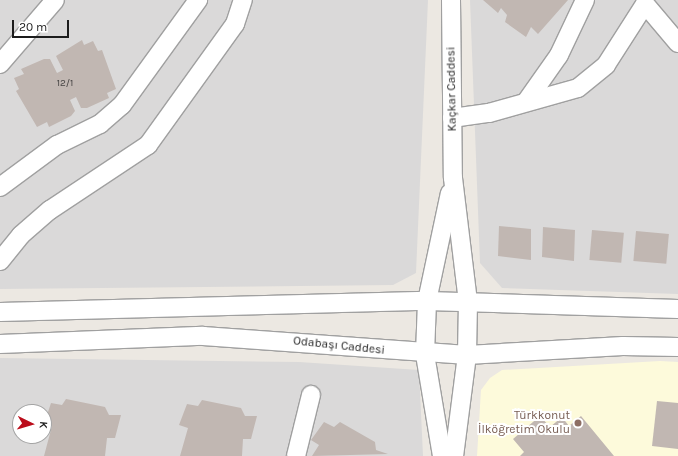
<!DOCTYPE html>
<meta charset="utf-8">
<style>
body{margin:0}
#map{position:relative;width:678px;height:456px;overflow:hidden;background:#ece8e2;font-family:Karla,sans-serif}
div>[style]{position:absolute}
.residential>*{inset:0;background:#dad9d9}
.education>*{inset:0;background:#fdfadb}
.building>*{inset:0;background:#c1b7b2;transform-origin:0 0}
.roads{filter:drop-shadow(1px 0 #a0a0a0) drop-shadow(-1px 0 #a0a0a0) drop-shadow(0 1px #a0a0a0) drop-shadow(0 -1px #a0a0a0)}
.street>*{height:18px;margin:-9px;padding:0 9px;transform-origin:9px;border-radius:9px;background:#fff}
.dots>*{width:11px;height:11px;translate:-50% -50%;box-sizing:border-box;border:2px solid #fff;border-radius:50%}
span{translate:-50% -50%;white-space:nowrap;text-align:center;line-height:1.15;-webkit-text-stroke:4px #fff;paint-order:stroke}
.number-label{font-size:10px;color:#454342}
.number-label span{-webkit-text-stroke-width:0}
.street-label{font-size:12px;color:#1c1c1c}
.education-label{font-size:12px;color:#785e54}
.right{translate:-100% -50%;text-align:right}
.north{position:absolute;left:12px;top:404px;width:40px;height:40px;box-sizing:border-box;background:#fff;border:1px solid #a4a4a4;border-radius:50%;rotate:95deg;font-size:11px;font-weight:700;line-height:16px;text-align:center;color:#1c1c1c}
.north::after{content:'';display:block;margin:auto;width:14px;height:18px;background:#bb0d1b;clip-path:polygon(50% 0,100% 100%,50% 72%,0 100%)}
.scale{position:absolute;left:12px;top:20px;width:57px;height:18px;box-sizing:border-box;border:2px solid #1c1c1c;border-top:0;padding-left:5px;font-size:12px;line-height:14px;white-space:nowrap;color:#1c1c1c;-webkit-text-stroke:3px #fff;paint-order:stroke}
</style>
<div id="map">
<div class="residential">
<div style="clip-path:polygon(0 0,428px 0,416px 273px,393px 285px,0 289px)"></div>
<div style="clip-path:polygon(470px 0,678px 0,678px 294px,502px 288px,480px 263px)"></div>
<div style="clip-path:polygon(evenodd,0 358px,299px 362px,419px 370px,423px 456px,0 456px,0 358px,20px 412px,44px 412px,44px 436px,20px 436px,20px 412px)"></div>
</div>
<div class="education">
<div style="clip-path:polygon(660px 361px,678px 362px,678px 456px,477px 456px,481px 390px,490px 378px,502px 370px)"></div>
</div>
<div class="building">
<div style="clip-path:polygon(483px 0,568px 0,538px 34px,531px 27px,526px 37px,505px 22px,507px 15px,501px 8px,498px 13px)"></div>
<div style="clip-path:polygon(82px 40px,84px 45px,93px 41px,98px 51px,102px 50px,116px 89px,107px 93px,109px 98px,87px 108px,81px 108px,76px 97px,70px 100px,75px 111px,71px 116px,49px 127px,47px 122px,37px 127px,16px 91px,19px 89px,14px 78px,24px 74px,21px 69px,44px 59px,50px 59px,57px 73px,63px 70px,56px 56px)"></div>
<div style="clip-path:polygon(499px 226px,531px 229px,531px 260px,498px 256px)"></div>
<div style="clip-path:polygon(543px 227px,575px 230px,574px 261px,542px 257px)"></div>
<div style="left:592px;top:230px;width:32px;height:30px;rotate:5deg"></div>
<div style="left:636px;top:231px;width:33px;height:30px;rotate:5deg"></div>
<div style="clip-path:polygon(66px 399px,105px 407px,109px 415px,121px 415px,115px 438px,107px 438px,105px 456px,44px 456px,52px 426px,44px 424px,51px 403px,62px 405px)"></div>
<div style="clip-path:polygon(202px 400px,241px 408px,245px 416px,257px 416px,251px 439px,243px 439px,242px 456px,180px 456px,188px 428px,179px 425px,187px 404px,198px 406px)"></div>
<div style="clip-path:polygon(657px 401px,678px 403px,678px 449px,652px 446px)"></div>
<div style="clip-path:polygon(540px 416px,550px 427px,562px 417px,569px 426px,581px 416px,614px 456px,520px 456px,524px 452px,513px 439px)"></div>
<div style="clip-path:polygon(324px 422px,334px 427px,340px 422px,375px 442px,376px 450px,388px 454px,312px 456px,319px 445px,311px 440px)"></div>
</div>
<div class="roads">
<div class="street">
<div style="left:451px;top:0;width:178px;rotate:89.4deg"></div>
<div style="left:453px;top:178px;width:125px;rotate:83.1deg"></div>
<div style="left:468px;top:302px;width:53px;rotate:91.1deg"></div>
<div style="left:467px;top:355px;width:102px;rotate:97.3deg"></div>
<div style="left:0;top:64px;width:84px;rotate:-49.3deg"></div>
<div style="left:526px;top:102px;width:57px;rotate:-54.9deg"></div>
<div style="left:559px;top:55px;width:61px;rotate:-64.7deg"></div>
<div style="left:452px;top:118px;width:37px;rotate:-8deg"></div>
<div style="left:489px;top:113px;width:92px;rotate:-15.7deg"></div>
<div style="left:578px;top:88px;width:36px;rotate:-39deg"></div>
<div style="left:606px;top:65px;width:72px;rotate:-57.4deg"></div>
<div style="left:645px;top:4px;width:51px;rotate:49.8deg"></div>
<div style="left:0;top:187px;width:71px;rotate:-36.4deg"></div>
<div style="left:57px;top:145px;width:48px;rotate:-26deg"></div>
<div style="left:100px;top:124px;width:29px;rotate:-41deg"></div>
<div style="left:122px;top:105px;width:130px;rotate:-54.1deg"></div>
<div style="left:0;top:261px;width:33px;rotate:-51deg"></div>
<div style="left:21px;top:235px;width:38px;rotate:-41deg"></div>
<div style="left:50px;top:210px;width:118px;rotate:-33.6deg"></div>
<div style="left:148px;top:145px;width:149px;rotate:-54.3deg"></div>
<div style="left:235px;top:24px;width:25px;rotate:-72deg"></div>
<div style="left:0;top:312px;width:427px;rotate:-1.5deg"></div>
<div style="left:427px;top:301px;width:251px;rotate:1.8deg"></div>
<div style="left:0;top:344px;width:203px;rotate:-2.3deg"></div>
<div style="left:203px;top:336px;width:265px;rotate:4.1deg"></div>
<div style="left:467px;top:355px;width:156px;rotate:-3.3deg"></div>
<div style="left:623px;top:346px;width:55px;rotate:1deg"></div>
<div style="left:296px;top:456px;width:63px;rotate:-76.2deg"></div>
<div style="left:442px;top:456px;width:103px;rotate:-99.5deg"></div>
<div style="left:425px;top:354px;width:53px;rotate:-87.8deg"></div>
<div style="left:427px;top:301px;width:110px;rotate:-78deg"></div>
</div>
</div>
<div class="dots">
<div style="left:578px;top:423px;background:#8d6e63"></div>
</div>
<div class="number-label">
<span style="left:65px;top:84px">12/1</span>
</div>
<div class="street-label">
<span style="left:452px;top:89px;rotate:-91deg">Kaçkar Caddesi</span>
<span style="left:339px;top:346px;rotate:6deg">Odabaşı Caddesi</span>
</div>
<div class="education-label">
<span class="right" style="left:570px;top:423px">Türkkonut<br>İlköğretim Okulu</span>
</div>
<div class="north">K</div>
<div class="scale">20 m</div>
</div>
